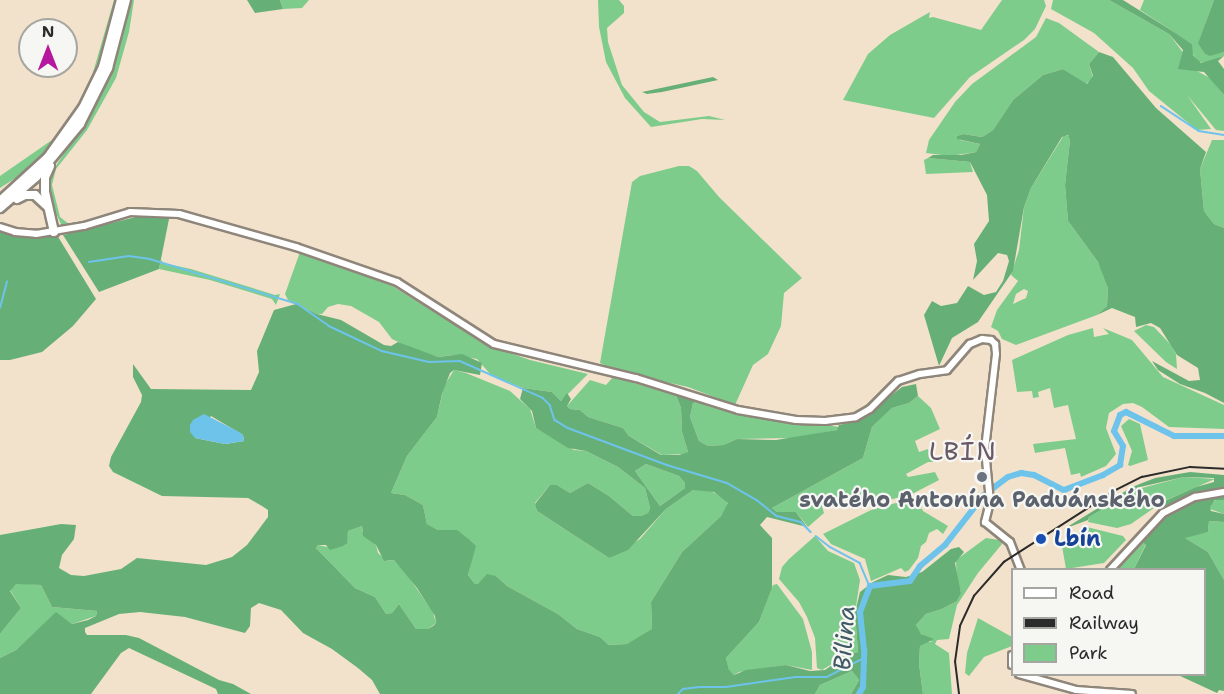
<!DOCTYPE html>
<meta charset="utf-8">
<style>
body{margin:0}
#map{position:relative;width:1224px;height:694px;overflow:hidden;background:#f3e2cb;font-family:"Shantell Sans",sans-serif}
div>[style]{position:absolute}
.green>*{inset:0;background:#7ecc8b}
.forest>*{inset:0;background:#66b077}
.water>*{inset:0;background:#6ec3eb}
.stream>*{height:1.5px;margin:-0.75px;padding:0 0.75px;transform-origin:0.75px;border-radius:0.75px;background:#6ec3eb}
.river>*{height:6px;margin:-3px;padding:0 3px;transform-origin:3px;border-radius:3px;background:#6ec3eb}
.roads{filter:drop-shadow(2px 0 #8f867b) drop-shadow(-2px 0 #8f867b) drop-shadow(0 2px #8f867b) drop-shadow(0 -2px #8f867b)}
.secondary>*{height:6px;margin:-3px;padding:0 3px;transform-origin:3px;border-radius:3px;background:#fff}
.highway>*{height:8px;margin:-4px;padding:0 4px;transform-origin:4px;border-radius:4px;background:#fff}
.rail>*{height:1.5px;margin:-0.75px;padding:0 0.75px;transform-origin:0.75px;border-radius:0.75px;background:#2b2b2b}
.dots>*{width:16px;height:16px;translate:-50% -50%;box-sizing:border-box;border:3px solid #f6f6f2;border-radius:50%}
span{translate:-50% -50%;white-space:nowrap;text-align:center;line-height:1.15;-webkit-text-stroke:4.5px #f6f6f2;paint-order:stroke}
.worship-label{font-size:22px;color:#5b616d;font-weight:700}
.transit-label{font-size:22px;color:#164399;font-weight:700}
.left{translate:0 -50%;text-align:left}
.water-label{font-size:24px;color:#3f5965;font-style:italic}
.quarter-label{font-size:26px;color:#695865;letter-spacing:1.5px}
.legend{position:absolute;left:1011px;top:568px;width:195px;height:108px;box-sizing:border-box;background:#f6f6f2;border:2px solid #a5a5a2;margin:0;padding:8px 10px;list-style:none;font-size:18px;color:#2b2b2b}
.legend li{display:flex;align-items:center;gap:12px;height:30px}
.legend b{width:30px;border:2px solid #a5a5a2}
.north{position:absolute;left:18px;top:18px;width:60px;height:60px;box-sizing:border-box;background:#f6f6f2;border:2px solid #a5a5a2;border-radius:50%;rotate:0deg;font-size:16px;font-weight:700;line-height:24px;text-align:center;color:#2b2b2b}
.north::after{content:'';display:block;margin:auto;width:21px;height:27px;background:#b5179e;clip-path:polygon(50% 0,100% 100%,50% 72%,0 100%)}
</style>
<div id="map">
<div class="green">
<div style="clip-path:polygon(114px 0,118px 0,98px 72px,72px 121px,39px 163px,0 188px,0 176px,52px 140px,71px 118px,92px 76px)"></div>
<div style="clip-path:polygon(130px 0,134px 0,129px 32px,116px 78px,87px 130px,56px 169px,52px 185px,60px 217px,69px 224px,133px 209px,73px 226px,62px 226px,50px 201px,49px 176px,90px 115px,102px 92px,120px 43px)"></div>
<div style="clip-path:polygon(280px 0,309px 0,302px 8px,283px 9px)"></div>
<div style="clip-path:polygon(598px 0,619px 0,624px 6px,624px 13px,607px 28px,608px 42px,622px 85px,644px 112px,660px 122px,709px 116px,725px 120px,702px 119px,651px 127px,625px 98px,606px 62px,599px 27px)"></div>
<div style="clip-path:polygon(1002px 0,1044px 0,1046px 6px,1035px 29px,1024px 40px,970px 77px,934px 118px,843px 100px,868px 54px,890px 35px,930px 12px,929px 18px,933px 17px,981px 30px)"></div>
<div style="clip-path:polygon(1053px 0,1109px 0,1169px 34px,1197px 71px,1210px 78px,1224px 95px,1224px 131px,1216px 130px,1187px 95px,1211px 129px,1197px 130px,1149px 91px,1133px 68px,1094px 33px,1051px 9px)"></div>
<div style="clip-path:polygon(1144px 0,1214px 0,1199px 41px,1205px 54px,1210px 55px,1224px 52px,1224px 56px,1205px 63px,1199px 62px,1192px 53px,1192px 44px,1140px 10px)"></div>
<div style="clip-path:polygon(1046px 18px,1059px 23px,1099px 52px,1089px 64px,1093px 78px,1086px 84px,1063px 69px,1043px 75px,1013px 100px,993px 130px,982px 137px,963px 134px,957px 136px,960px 140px,980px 144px,976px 152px,950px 156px,926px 153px,929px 140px,955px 102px,972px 84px,1036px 37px)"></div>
<div style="clip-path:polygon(evenodd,1064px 135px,1069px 136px,1070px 140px,1065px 185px,1068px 221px,1098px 262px,1106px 279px,1108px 288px,1107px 306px,1097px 315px,1016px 345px,1002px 339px,998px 331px,991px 327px,997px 310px,1018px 281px,1011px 275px,1019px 250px,1024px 207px,1031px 188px,1064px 135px,1024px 289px,1028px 291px,1026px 298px,1013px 304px,1016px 294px,1024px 289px)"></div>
<div style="clip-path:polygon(1212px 140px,1224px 140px,1224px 228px,1214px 224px,1204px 211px,1200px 169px)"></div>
<div style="clip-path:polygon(928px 158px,970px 162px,973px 172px,926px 174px,924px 160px)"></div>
<div style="clip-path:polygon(679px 166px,689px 166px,697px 171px,719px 197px,802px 278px,784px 293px,781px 326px,768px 354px,753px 365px,735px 405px,688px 387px,617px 371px,600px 363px,632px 182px,640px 176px)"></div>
<div style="clip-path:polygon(300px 252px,389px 284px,487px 345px,530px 360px,588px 374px,561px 401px,552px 392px,523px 388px,491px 375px,477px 359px,453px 355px,438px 357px,417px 351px,392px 339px,379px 322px,351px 306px,338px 304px,328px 307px,322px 314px,317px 314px,288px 300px,285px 294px)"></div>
<div style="clip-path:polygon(161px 260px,163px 263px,191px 269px,275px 295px,280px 294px,276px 305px,272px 299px,210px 280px,159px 269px)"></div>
<div style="clip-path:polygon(1146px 325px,1154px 327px,1171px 345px,1176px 354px,1177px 369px,1166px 362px,1134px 331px)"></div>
<div style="clip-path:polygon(1093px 328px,1094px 337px,1109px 334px,1103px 328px,1132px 340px,1163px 377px,1224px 405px,1224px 429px,1169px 427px,1142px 407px,1133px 403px,1123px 404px,1109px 413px,1106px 428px,1116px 454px,1106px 466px,1081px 477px,1080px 473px,1071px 475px,1065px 448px,1035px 453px,1033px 444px,1076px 439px,1070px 414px,1068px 405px,1054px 408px,1050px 388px,1038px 392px,1039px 397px,1033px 398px,1032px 391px,1017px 392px,1012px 360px,1068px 335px)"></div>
<div style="clip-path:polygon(454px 370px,466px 373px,510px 391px,530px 409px,536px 428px,574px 450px,586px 451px,618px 467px,645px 488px,650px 508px,648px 513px,641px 516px,633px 516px,609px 496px,588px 483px,570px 493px,557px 485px,550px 485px,535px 503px,537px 511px,609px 558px,640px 539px,666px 509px,693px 490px,709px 490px,727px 500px,728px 505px,721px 516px,682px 552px,651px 602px,652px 629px,647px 634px,627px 644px,607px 645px,600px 637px,577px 629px,558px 614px,507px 586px,496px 576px,478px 585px,475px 584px,468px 575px,475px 546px,471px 541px,452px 530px,438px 530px,427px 524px,423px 505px,405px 495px,391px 493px,407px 456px,437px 417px,444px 386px)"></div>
<div style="clip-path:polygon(613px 377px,676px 395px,681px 408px,682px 432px,688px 452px,686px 454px,662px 455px,629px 436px,623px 428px,588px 417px,580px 410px,570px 409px,567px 406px,590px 380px,606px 385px)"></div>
<div style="clip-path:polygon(918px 396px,931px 408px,940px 429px,915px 441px,919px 452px,928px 449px,934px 462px,928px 462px,906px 474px,908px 477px,935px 472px,939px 480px,914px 493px,886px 501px,877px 502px,876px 499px,872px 500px,872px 496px,865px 501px,846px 494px,821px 503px,824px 513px,808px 527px,796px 512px,777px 512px,772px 508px,863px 458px,872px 427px,892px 408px,909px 403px)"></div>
<div style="clip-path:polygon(699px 401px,711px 407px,745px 415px,840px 427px,837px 430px,795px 438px,737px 439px,723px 445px,708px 446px,699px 441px,690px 417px,693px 403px)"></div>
<div style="clip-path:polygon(1129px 419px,1140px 424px,1148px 460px,1130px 466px,1128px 465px,1132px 451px,1121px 426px)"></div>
<div style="clip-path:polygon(646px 464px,679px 476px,685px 483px,685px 488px,660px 506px,635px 471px)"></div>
<div style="clip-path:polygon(1184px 477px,1215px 479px,1164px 501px,1131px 524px,1117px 528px,1088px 522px,1089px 517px,1134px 490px)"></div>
<div style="clip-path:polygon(917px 497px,923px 511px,948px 526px,943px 534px,937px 529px,929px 533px,926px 542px,921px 546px,918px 558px,909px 570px,905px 572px,901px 568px,871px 581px,865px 559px,831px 544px,823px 534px,871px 510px)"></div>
<div style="clip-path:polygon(1217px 499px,1224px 500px,1224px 514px,1210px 509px,1210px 505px)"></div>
<div style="clip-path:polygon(1209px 521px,1224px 522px,1224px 580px,1208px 552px,1185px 538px,1186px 535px,1208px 532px)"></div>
<div style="clip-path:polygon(362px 526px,362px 531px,376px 545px,378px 553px,387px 561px,394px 560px,403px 569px,433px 612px,436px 623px,428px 629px,416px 629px,399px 604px,392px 613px,386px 614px,375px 597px,355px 588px,316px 548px,318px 545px,328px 547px,346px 545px,348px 531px)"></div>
<div style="clip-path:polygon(1087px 527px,1123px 536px,1126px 540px,1104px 563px,1066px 569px,1062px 546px)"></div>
<div style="clip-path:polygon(815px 536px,828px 551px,854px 563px,860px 580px,855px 613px,858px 652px,847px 655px,822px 670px,817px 668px,815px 638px,807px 617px,799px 602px,779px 579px,782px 567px,789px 559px)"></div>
<div style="clip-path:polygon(986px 538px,1000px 540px,1002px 544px,978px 573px,957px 605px,949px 639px,937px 640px,935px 644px,949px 653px,952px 694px,923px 694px,919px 664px,920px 646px,925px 641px,932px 642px,919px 632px,916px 625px,926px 614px,942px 609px,957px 601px,961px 592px,957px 582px,956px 560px)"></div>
<div style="clip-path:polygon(1143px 542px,1146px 544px,1134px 569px,1117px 570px)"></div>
<div style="clip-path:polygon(16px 583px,41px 585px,52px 607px,97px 611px,96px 616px,72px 624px,56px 613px,16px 650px,0 658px,0 634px,21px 608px,10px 590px)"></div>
<div style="clip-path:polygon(777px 584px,803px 619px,812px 652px,812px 670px,786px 665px,739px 672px,734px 675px,729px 671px,726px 658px,759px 622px,773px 585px)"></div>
<div style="clip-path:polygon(978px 618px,1012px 637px,1012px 646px,984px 657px,969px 676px,965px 673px,967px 653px)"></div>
<div style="clip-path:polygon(852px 671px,859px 680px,851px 694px,815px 694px,820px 685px)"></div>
</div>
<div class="forest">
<div style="clip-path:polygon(247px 0,280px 0,283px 9px,255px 13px)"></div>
<div style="clip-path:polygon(1109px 0,1123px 0,1177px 34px,1192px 44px,1193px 55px,1201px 63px,1224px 56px,1218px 61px,1224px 69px,1224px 95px,1204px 72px,1178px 69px,1183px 50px,1169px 34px)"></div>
<div style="clip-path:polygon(1214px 0,1224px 0,1224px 52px,1210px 56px,1205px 54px,1198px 43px)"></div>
<div style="clip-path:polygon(1099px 52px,1113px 57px,1156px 108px,1206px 152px,1200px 169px,1204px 211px,1214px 224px,1224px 228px,1224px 403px,1205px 393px,1180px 384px,1158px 370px,1152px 361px,1189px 381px,1200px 380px,1198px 368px,1177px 355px,1160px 328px,1151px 323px,1136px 327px,1135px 317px,1112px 308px,1097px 315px,1107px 306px,1108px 288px,1098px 262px,1068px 221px,1065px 185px,1070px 140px,1068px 135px,1062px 137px,1031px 188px,1024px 207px,1013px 271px,978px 322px,952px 338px,939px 366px,924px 315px,932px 301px,941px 306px,957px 303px,968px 286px,984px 295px,996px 292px,1003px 281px,1009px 261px,1007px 255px,998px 253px,973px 280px,977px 261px,974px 244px,989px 221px,987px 195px,970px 162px,928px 158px,933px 155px,961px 155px,976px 152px,980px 144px,957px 139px,957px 136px,963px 134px,982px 137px,993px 130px,1013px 100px,1043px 75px,1063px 69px,1087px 84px,1093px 76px,1089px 64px)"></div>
<div style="clip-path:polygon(713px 77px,718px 80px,662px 92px,647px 94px,642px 92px)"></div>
<div style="clip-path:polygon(148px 214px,170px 214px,159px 269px,99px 292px,63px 235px)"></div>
<div style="clip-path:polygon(0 231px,29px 236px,57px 235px,96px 299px,73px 326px,42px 352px,10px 360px,0 360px)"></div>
<div style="clip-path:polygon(evenodd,296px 304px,317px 314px,341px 320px,384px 345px,391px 346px,398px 342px,438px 357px,462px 354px,482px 363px,480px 375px,454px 370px,450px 373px,442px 394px,437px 417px,407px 456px,391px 493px,405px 495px,423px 505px,427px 524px,438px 530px,457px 530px,471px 541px,476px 546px,468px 575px,475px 584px,478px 584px,487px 574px,496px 576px,507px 586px,558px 614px,577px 629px,600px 637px,608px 645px,627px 644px,652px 629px,651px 602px,682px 552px,721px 516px,728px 503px,714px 492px,693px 490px,666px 509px,628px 550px,609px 558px,537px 511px,535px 504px,550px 485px,557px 485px,570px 493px,588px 483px,609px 496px,633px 516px,641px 516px,648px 513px,650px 508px,645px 488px,618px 467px,586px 451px,568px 448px,536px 428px,532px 411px,520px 399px,523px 388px,552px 392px,561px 401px,567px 393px,571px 399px,567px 406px,570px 409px,580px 410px,588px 417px,623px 428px,629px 436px,661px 455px,679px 455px,688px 452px,682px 432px,681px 408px,676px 395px,699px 401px,693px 403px,690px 417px,699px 441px,708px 446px,723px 445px,737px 439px,776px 440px,837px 430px,839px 425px,858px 421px,902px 387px,916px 384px,918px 396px,909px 403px,892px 408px,872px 427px,863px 458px,772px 508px,777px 512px,796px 512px,807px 527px,767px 517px,760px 525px,772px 538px,772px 588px,759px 622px,726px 658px,729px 670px,734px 675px,746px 670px,786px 665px,810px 671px,825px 670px,847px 655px,858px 652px,855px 613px,860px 592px,873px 582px,888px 575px,906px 577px,922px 572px,951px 549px,959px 547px,964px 552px,955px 563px,961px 593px,957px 601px,942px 609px,926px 614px,916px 625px,921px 634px,934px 639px,920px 646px,919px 664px,923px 694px,851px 694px,859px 680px,852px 671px,820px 685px,815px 694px,380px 694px,372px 680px,358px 668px,332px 649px,303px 633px,281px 610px,259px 603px,251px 608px,250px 626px,245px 633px,185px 617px,140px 612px,119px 614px,85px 628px,85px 632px,87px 635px,126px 635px,139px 638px,219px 680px,233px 684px,251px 694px,218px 694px,216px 689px,129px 648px,121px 653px,91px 694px,0 694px,0 658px,16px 650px,56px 612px,72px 624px,88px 620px,96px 616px,97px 611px,52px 607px,41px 585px,16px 584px,10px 591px,21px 608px,0 634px,0 535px,61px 524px,76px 525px,74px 539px,62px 555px,59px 568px,71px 575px,84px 576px,121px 569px,137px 558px,206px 565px,232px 557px,247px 545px,268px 517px,268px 510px,262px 506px,248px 498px,162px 496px,113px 472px,109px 466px,111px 457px,141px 402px,142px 395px,133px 377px,133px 364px,151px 389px,251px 390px,259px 372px,257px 351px,274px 310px,296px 304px,211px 416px,243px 435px,244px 441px,225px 444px,195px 438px,211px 416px,296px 304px,646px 464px,679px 476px,685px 483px,685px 488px,660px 506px,635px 471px,646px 464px,296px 304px,362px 526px,363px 536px,376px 545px,384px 561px,394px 560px,417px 588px,435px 616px,436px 623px,433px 626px,428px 629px,416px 629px,399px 604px,392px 613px,386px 614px,375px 597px,355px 588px,316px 548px,318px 545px,326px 545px,330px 550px,343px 546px,347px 544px,348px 531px,362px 526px)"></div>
<div style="clip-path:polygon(1190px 472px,1224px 475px,1224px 500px,1215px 500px,1210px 507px,1211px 511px,1224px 514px,1224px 522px,1209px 521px,1208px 532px,1185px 538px,1208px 552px,1224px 580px,1224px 691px,1219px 690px,1217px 693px,1178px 675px,1204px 674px,1204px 570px,1134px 569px,1146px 545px,1143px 542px,1159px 523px,1158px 504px,1196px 487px,1214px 482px,1214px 478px,1184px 477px,1140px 487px,1089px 517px,1088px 520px,1064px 529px,1132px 487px,1155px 478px)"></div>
</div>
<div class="water">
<div style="clip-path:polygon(204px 414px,239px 432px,243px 435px,244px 441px,225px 444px,195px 438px,190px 432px,190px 425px,193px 420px)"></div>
</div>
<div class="stream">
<div style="left:1161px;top:106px;width:45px;rotate:33.3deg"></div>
<div style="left:1199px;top:131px;width:25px;rotate:9deg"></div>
<div style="left:89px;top:262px;width:40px;rotate:-8.5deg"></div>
<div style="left:129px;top:256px;width:21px;rotate:8deg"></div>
<div style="left:150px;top:259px;width:155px;rotate:16.9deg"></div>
<div style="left:298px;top:304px;width:38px;rotate:35deg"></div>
<div style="left:329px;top:326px;width:59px;rotate:25.3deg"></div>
<div style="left:382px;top:351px;width:48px;rotate:13.2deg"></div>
<div style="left:429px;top:362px;width:31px;rotate:-2deg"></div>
<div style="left:460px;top:361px;width:91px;rotate:24deg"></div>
<div style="left:543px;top:398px;width:10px;rotate:45deg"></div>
<div style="left:550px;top:405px;width:16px;rotate:72deg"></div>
<div style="left:555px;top:420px;width:15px;rotate:32deg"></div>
<div style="left:568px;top:428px;width:106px;rotate:20.5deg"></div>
<div style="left:667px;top:465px;width:63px;rotate:16.7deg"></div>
<div style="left:727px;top:483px;width:34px;rotate:30deg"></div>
<div style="left:757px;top:500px;width:26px;rotate:39deg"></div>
<div style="left:777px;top:516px;width:25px;rotate:14deg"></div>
<div style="left:801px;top:522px;width:14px;rotate:45deg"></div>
<div style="left:0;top:308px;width:27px;rotate:-75deg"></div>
<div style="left:816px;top:536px;width:18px;rotate:38deg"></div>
<div style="left:830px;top:547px;width:34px;rotate:28deg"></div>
<div style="left:860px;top:563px;width:25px;rotate:67deg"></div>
<div style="left:678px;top:694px;width:7px;rotate:-45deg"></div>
<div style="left:683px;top:689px;width:16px;rotate:-7deg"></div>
<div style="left:699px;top:687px;width:27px"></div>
<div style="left:726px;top:687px;width:70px;rotate:-8.2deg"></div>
<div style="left:795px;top:677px;width:32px"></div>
<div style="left:827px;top:677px;width:42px;rotate:-27.2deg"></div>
</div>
<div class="river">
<div style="left:859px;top:694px;width:8px;rotate:-60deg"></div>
<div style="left:863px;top:687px;width:37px;rotate:-88deg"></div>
<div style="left:864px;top:650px;width:38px;rotate:-96deg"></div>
<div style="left:860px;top:612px;width:28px;rotate:-69deg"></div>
<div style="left:870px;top:586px;width:40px;rotate:-7.1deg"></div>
<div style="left:910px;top:581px;width:18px;rotate:-56deg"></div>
<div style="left:920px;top:566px;width:33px;rotate:-40deg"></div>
<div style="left:945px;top:545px;width:63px;rotate:-52deg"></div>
<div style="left:984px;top:495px;width:30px;rotate:-37deg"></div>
<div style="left:1008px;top:477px;width:14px;rotate:-17deg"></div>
<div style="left:1021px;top:473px;width:13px;rotate:9deg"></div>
<div style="left:1034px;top:475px;width:34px;rotate:27deg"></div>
<div style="left:1064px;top:490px;width:42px;rotate:-21deg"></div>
<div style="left:1103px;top:475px;width:20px;rotate:-30deg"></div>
<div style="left:1120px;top:465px;width:19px;rotate:-81deg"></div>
<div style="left:1123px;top:446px;width:17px;rotate:-121deg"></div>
<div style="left:1114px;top:431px;width:17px;rotate:-69deg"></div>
<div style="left:1120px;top:415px;width:7px;rotate:-27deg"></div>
<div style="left:1126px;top:412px;width:54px;rotate:26.6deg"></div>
<div style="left:1174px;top:436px;width:50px"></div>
</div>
<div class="roads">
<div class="secondary">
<div style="left:0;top:227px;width:16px;rotate:18deg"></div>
<div style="left:15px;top:232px;width:21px;rotate:5deg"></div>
<div style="left:36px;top:234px;width:49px;rotate:-9.5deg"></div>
<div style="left:84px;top:226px;width:48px;rotate:-16.9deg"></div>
<div style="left:130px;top:212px;width:49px;rotate:2.3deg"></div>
<div style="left:179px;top:214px;width:122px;rotate:15.8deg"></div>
<div style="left:296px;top:247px;width:107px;rotate:19.1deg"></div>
<div style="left:397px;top:282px;width:115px;rotate:32.6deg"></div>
<div style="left:494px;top:344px;width:146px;rotate:13.5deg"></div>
<div style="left:636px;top:378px;width:107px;rotate:17.4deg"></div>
<div style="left:738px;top:410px;width:59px;rotate:9.8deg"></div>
<div style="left:796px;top:420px;width:29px;rotate:2deg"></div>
<div style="left:825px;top:421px;width:31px;rotate:-7deg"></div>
<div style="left:856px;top:417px;width:16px;rotate:-30deg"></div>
<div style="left:870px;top:409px;width:40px;rotate:-45deg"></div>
<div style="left:898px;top:381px;width:23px;rotate:-18deg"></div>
<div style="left:920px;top:374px;width:27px;rotate:-8deg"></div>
<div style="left:947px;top:370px;width:35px;rotate:-49deg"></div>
<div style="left:970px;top:344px;width:13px;rotate:-23deg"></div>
<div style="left:982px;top:339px;width:9px;rotate:6deg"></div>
<div style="left:991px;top:340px;width:6px;rotate:45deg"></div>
<div style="left:995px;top:344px;width:10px;rotate:84deg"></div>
<div style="left:996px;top:354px;width:96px;rotate:96.6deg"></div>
<div style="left:985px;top:449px;width:53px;rotate:84.6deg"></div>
<div style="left:990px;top:502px;width:21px;rotate:104deg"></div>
<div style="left:985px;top:522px;width:32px;rotate:39deg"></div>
<div style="left:1010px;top:542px;width:30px;rotate:69deg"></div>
<div style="left:1110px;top:570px;width:78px;rotate:-47.1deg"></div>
<div style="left:1163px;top:513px;width:36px;rotate:-27deg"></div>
<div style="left:1195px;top:497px;width:29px;rotate:-10deg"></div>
<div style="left:1012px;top:655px;width:10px;rotate:90deg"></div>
<div style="left:1019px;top:674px;width:59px;rotate:15.7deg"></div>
<div style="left:1076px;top:690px;width:56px;rotate:4.1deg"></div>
</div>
<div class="highway">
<div style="left:50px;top:166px;width:12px;rotate:114deg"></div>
<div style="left:45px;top:177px;width:15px;rotate:90deg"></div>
<div style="left:45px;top:192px;width:41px;rotate:77.3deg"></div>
<div style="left:17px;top:199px;width:9px;rotate:-27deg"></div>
<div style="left:25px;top:195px;width:10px"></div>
<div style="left:35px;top:195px;width:16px;rotate:43deg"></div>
<div style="left:0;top:201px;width:65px;rotate:-42.5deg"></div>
<div style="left:48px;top:157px;width:60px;rotate:-54.5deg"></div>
<div style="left:83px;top:108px;width:46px;rotate:-64deg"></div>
<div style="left:103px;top:67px;width:69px;rotate:-75deg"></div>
<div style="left:0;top:208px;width:48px;rotate:-40.7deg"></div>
<div style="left:36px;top:177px;width:69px;rotate:-50.3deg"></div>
<div style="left:80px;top:124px;width:63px;rotate:-63.4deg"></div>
<div style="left:108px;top:68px;width:70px;rotate:-75.2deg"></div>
</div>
</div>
<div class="rail">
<div style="left:959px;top:694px;width:32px;rotate:-97deg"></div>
<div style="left:955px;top:662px;width:36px;rotate:-82deg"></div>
<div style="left:960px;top:626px;width:33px;rotate:-65deg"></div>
<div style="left:974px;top:596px;width:45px;rotate:-48.6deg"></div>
<div style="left:1004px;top:562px;width:133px;rotate:-32.7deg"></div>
<div style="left:1116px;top:490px;width:29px;rotate:-27deg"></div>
<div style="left:1142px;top:477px;width:49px;rotate:-11.8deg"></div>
<div style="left:1190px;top:467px;width:34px;rotate:3deg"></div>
</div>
<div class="dots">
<div style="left:982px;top:477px;background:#6b7280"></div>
<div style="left:1041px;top:539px;background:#1a4fb4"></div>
</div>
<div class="worship-label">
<span style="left:982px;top:500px">svatého Antonína Paduánského</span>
</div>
<div class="transit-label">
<span class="left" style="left:1054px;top:539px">Lbín</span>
</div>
<div class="water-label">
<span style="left:845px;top:638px;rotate:-86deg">Bílina</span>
</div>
<div class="quarter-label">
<span style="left:963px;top:451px">LBÍN</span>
</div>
<ul class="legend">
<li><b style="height:8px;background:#fff"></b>Road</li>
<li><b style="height:8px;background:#2b2b2b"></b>Railway</li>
<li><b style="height:16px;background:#7ecc8b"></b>Park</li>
</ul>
<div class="north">N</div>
</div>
